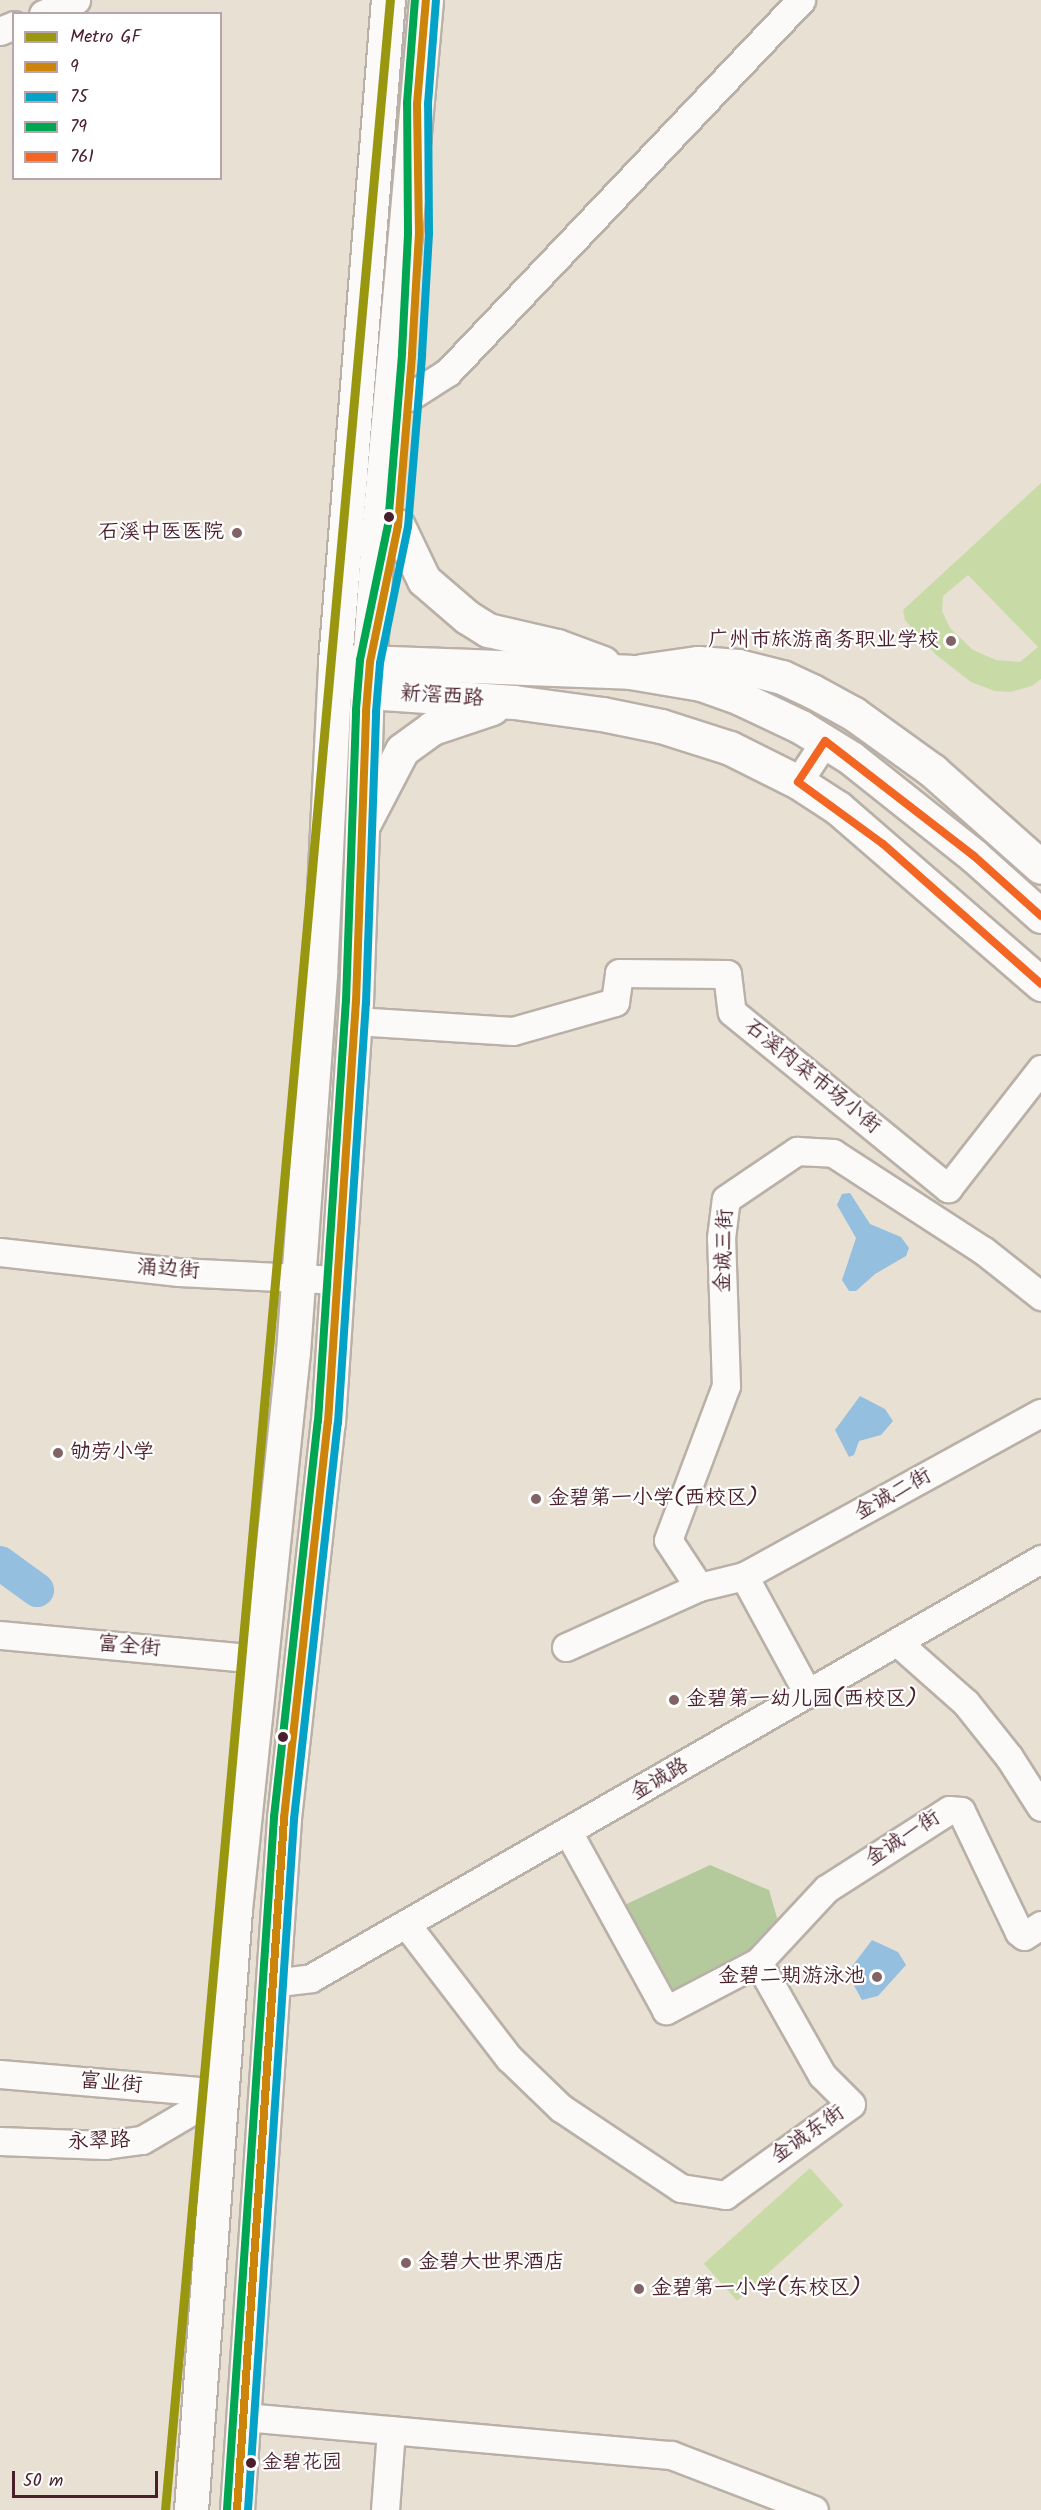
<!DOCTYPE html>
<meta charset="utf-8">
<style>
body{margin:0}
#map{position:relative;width:1041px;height:2510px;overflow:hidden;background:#e8e0d2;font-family:Kalam,"LXGW WenKai TC",sans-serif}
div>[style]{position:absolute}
.green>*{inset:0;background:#c8dba6;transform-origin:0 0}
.forest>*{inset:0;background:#b4ca9c}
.water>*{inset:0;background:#94bfdf}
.river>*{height:34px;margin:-17px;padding:0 17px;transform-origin:17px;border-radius:17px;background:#94bfdf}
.roads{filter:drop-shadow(2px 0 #b9b0a8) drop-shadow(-2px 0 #b9b0a8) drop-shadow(0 2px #b9b0a8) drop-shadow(0 -2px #b9b0a8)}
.minor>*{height:27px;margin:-13.5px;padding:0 13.5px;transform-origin:13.5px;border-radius:13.5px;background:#fcfaf8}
.major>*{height:33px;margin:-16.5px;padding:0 16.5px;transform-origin:16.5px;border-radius:16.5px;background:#fcfaf8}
.highway>*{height:33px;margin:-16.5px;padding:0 16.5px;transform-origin:16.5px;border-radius:16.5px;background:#fcfaf8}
.bus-1>*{height:8px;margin:-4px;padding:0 4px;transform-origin:4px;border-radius:4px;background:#cc840b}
.bus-2>*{height:8px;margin:-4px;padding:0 4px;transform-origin:4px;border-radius:4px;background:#04a2c6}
.bus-3>*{height:8px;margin:-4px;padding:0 4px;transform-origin:4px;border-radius:4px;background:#00a651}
.bus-4>*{height:8px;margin:-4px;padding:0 4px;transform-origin:4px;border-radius:4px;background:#f26522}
.metro-1>*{height:9px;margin:-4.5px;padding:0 4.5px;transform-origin:4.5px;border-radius:4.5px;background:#99960f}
.dots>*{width:16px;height:16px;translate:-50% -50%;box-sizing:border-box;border:3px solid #fff;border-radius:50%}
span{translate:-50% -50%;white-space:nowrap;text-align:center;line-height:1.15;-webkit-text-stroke:4.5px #fff;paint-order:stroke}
.bus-label{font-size:20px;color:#4a1f2b}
.left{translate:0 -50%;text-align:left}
.poi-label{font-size:21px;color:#4a1f2b}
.right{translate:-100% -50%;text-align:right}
.street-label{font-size:21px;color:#4a1f2b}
.legend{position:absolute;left:12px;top:12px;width:210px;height:168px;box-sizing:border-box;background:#fff;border:2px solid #b7a5aa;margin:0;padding:8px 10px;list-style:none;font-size:18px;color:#4a1f2b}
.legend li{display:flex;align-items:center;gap:12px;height:30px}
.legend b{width:30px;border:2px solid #b7a5aa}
.scale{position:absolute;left:12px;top:2471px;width:146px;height:27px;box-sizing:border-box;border:3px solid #4a1f2b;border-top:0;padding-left:8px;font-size:18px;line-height:21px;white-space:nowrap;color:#4a1f2b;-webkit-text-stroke:4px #fff;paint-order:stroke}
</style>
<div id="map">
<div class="green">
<div style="clip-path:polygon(evenodd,1041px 483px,1041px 679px,1032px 686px,1010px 692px,995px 691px,971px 682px,935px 654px,905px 620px,903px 610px,1041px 483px,968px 575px,1038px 647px,1020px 662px,996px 660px,973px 650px,950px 628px,942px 611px,943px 596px,968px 575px)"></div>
<div style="left:810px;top:2168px;width:50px;height:143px;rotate:48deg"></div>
</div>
<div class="forest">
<div style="clip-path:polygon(710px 1865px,769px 1890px,779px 1925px,751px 1954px,666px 2001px,618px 1908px)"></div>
</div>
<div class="water">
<div style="clip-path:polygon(850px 1193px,870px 1224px,901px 1237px,909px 1248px,906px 1256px,875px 1274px,856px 1291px,849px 1291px,842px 1280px,856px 1238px,837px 1205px,842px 1194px)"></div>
<div style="clip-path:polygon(860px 1396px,885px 1409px,893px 1421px,881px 1435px,859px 1441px,854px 1455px,849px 1457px,835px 1430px)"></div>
<div style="clip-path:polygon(872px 1940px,898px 1952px,906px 1965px,878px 1996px,862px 2000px,847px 1973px)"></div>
</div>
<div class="river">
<div style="left:0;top:1563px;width:46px;rotate:36.1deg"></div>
</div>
<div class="roads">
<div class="minor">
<div style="left:43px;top:14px;width:36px;rotate:-23deg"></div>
<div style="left:0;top:31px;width:15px;rotate:-23deg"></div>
<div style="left:409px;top:397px;width:46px;rotate:-32.7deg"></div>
<div style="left:448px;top:372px;width:513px;rotate:-46.5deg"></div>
<div style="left:798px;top:782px;width:49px;rotate:-56.6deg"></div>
<div style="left:355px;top:1021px;width:158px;rotate:3.6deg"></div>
<div style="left:513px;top:1031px;width:106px;rotate:-15.9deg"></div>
<div style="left:615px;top:1002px;width:29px;rotate:-82deg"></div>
<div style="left:619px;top:973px;width:108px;rotate:0.5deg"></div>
<div style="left:727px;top:974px;width:38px;rotate:83deg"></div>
<div style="left:732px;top:1012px;width:279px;rotate:39.2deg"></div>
<div style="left:948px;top:1188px;width:151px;rotate:-52deg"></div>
<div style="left:0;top:1252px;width:180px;rotate:6.4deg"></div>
<div style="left:179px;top:1272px;width:159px;rotate:2.9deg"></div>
<div style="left:744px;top:1576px;width:339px;rotate:-28.8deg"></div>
<div style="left:699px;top:1587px;width:46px;rotate:-13.7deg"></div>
<div style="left:744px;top:1576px;width:134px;rotate:61.5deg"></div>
<div style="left:0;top:1635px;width:260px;rotate:5.3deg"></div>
<div style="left:897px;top:1642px;width:92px;rotate:41.5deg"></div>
<div style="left:966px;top:1703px;width:69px;rotate:51.5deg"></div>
<div style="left:1009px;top:1757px;width:59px;rotate:57.4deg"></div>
<div style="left:566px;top:1647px;width:146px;rotate:-24.3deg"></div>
<div style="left:699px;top:1587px;width:56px;rotate:-123.4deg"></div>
<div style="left:668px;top:1540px;width:165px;rotate:-69.4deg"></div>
<div style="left:726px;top:1386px;width:148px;rotate:-91.9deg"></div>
<div style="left:721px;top:1238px;width:39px;rotate:-83deg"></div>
<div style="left:726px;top:1199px;width:86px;rotate:-34.1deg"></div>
<div style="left:797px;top:1151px;width:36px;rotate:3deg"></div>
<div style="left:833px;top:1153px;width:180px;rotate:33deg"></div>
<div style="left:984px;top:1251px;width:73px;rotate:38.3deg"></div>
<div style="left:406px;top:1924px;width:169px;rotate:52.5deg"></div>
<div style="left:509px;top:2058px;width:72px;rotate:43.9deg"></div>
<div style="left:561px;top:2108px;width:144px;rotate:33.7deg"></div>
<div style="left:681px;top:2188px;width:45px;rotate:9deg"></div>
<div style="left:725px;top:2195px;width:155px;rotate:-35.8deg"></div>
<div style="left:851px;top:2104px;width:41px;rotate:-135deg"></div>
<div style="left:822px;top:2075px;width:130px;rotate:-119.5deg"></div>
<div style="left:758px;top:1962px;width:104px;rotate:152.4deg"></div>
<div style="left:666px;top:2010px;width:203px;rotate:-118.8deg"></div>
<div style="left:758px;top:1962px;width:100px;rotate:-47deg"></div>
<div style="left:826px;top:1889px;width:146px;rotate:-32.7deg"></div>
<div style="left:949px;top:1810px;width:12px;rotate:5deg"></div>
<div style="left:961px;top:1811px;width:134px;rotate:64.4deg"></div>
<div style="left:1019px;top:1932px;width:6px;rotate:39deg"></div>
<div style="left:1024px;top:1936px;width:20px;rotate:-33deg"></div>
<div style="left:272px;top:1983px;width:39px;rotate:-7deg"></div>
<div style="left:311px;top:1978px;width:842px;rotate:-29.85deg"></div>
<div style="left:0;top:2074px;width:223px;rotate:4.9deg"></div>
<div style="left:0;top:2141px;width:105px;rotate:2.2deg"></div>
<div style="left:105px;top:2145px;width:37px;rotate:-8deg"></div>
<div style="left:142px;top:2140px;width:93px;rotate:-30.4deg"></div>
<div style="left:244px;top:2417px;width:429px;rotate:5.1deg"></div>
<div style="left:671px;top:2455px;width:153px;rotate:21deg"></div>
<div style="left:385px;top:2510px;width:80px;rotate:-85.7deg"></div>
</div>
<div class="major">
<div style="left:641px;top:671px;width:58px;rotate:-8deg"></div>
<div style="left:698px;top:663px;width:40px;rotate:4.3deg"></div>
<div style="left:738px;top:666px;width:45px;rotate:14deg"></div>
<div style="left:782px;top:677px;width:33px;rotate:25deg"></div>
<div style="left:812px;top:691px;width:48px;rotate:28.7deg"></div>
<div style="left:854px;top:714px;width:97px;rotate:35.8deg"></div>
<div style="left:933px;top:771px;width:144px;rotate:41.6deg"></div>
<div style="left:191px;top:2510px;width:603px;rotate:-85.81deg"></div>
<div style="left:235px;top:1909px;width:560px;rotate:-84.06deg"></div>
<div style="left:293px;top:1352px;width:380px;rotate:-85.9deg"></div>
<div style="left:320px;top:973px;width:312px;rotate:-87.2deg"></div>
<div style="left:335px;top:661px;width:663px;rotate:-85.42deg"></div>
<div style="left:237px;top:2510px;width:694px;rotate:-86.11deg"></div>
<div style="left:284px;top:1818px;width:398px;rotate:-83.7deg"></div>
<div style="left:328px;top:1422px;width:421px;rotate:-86.2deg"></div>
<div style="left:356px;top:1002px;width:291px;rotate:-88deg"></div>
<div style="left:366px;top:711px;width:167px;rotate:-86.2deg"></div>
<div style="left:377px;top:544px;width:546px;rotate:-84.85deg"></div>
</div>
<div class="highway">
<div style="left:398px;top:526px;width:60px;rotate:64.3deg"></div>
<div style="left:424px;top:580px;width:57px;rotate:40.7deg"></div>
<div style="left:467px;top:617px;width:25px;rotate:32deg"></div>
<div style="left:488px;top:630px;width:71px;rotate:13.1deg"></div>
<div style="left:557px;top:646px;width:49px;rotate:20.3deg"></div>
<div style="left:335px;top:661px;width:45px;rotate:43.2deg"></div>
<div style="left:368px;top:692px;width:146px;rotate:3.9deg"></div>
<div style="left:514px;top:702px;width:89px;rotate:7.8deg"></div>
<div style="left:602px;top:714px;width:60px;rotate:11.5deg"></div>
<div style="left:661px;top:726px;width:72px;rotate:17.7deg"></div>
<div style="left:730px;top:748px;width:76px;rotate:26.6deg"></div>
<div style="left:798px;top:782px;width:48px;rotate:33deg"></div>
<div style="left:838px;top:808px;width:269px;rotate:40.9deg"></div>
<div style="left:335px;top:661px;width:295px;rotate:2.1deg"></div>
<div style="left:630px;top:672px;width:72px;rotate:9.6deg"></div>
<div style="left:701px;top:684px;width:41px;rotate:19.7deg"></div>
<div style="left:740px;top:698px;width:68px;rotate:25.4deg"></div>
<div style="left:801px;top:727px;width:59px;rotate:31.8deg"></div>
<div style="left:851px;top:758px;width:157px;rotate:38.5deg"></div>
<div style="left:974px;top:856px;width:90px;rotate:41.8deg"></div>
<div style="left:364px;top:823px;width:82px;rotate:-62.5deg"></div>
<div style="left:402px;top:750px;width:37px;rotate:-36deg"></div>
<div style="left:432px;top:728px;width:63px;rotate:-18.4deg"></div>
</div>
</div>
<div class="bus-1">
<div style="left:237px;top:2510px;width:694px;rotate:-86.11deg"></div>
<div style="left:284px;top:1818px;width:398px;rotate:-83.7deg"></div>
<div style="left:328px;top:1422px;width:421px;rotate:-86.2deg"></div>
<div style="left:356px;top:1002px;width:291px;rotate:-88deg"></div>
<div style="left:366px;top:711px;width:49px;rotate:-85.3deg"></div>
<div style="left:370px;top:662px;width:139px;rotate:-78.4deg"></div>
<div style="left:398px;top:526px;width:173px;rotate:-85.3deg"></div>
<div style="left:412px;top:354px;width:121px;rotate:-86.7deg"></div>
<div style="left:419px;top:233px;width:129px;rotate:-90.9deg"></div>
<div style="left:417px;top:104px;width:104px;rotate:-85.1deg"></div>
</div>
<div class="bus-2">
<div style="left:248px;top:2510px;width:693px;rotate:-86.19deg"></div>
<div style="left:294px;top:1819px;width:398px;rotate:-83.7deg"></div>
<div style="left:338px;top:1423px;width:421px;rotate:-86.2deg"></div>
<div style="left:366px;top:1003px;width:291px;rotate:-88deg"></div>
<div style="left:376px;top:712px;width:49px;rotate:-85.3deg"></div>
<div style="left:380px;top:663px;width:139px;rotate:-78.4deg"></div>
<div style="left:408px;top:527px;width:173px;rotate:-85.3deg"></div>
<div style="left:422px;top:355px;width:122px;rotate:-86.7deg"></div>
<div style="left:429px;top:233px;width:129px;rotate:-90.4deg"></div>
<div style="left:428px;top:104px;width:103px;rotate:-85.6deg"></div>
</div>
<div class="bus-3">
<div style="left:227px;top:2509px;width:694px;rotate:-86.11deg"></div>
<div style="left:274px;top:1817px;width:398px;rotate:-83.7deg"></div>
<div style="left:318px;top:1421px;width:421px;rotate:-86.2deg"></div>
<div style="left:346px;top:1001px;width:291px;rotate:-88deg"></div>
<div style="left:356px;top:710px;width:50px;rotate:-85.4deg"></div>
<div style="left:360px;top:660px;width:138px;rotate:-78.3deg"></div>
<div style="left:388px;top:525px;width:173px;rotate:-85.3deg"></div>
<div style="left:402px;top:353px;width:120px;rotate:-87.1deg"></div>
<div style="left:408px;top:233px;width:130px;rotate:-90.4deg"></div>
<div style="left:407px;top:103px;width:103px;rotate:-85.6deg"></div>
</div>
<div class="bus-4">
<div style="left:1041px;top:916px;width:90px;rotate:-138.2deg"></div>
<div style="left:974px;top:856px;width:188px;rotate:-142.3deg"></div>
<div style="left:825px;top:741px;width:49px;rotate:123.4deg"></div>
<div style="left:798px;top:782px;width:105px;rotate:36.1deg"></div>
<div style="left:883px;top:844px;width:211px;rotate:41.5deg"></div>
</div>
<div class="metro-1">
<div style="left:165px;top:2510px;width:2520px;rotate:-84.88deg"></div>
</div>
<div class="dots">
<div style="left:389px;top:517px;background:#4a1f2b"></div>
<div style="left:237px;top:533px;background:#816365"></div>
<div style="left:951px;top:641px;background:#816365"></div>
<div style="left:58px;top:1453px;background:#816365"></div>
<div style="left:536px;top:1499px;background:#816365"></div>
<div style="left:674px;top:1700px;background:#816365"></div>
<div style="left:283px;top:1737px;background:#4a1f2b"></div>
<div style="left:877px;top:1977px;background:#816365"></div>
<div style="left:406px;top:2263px;background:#816365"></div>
<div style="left:639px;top:2289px;background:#816365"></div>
<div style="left:251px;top:2463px;background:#4a1f2b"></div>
</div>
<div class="bus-label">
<span class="left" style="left:262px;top:2463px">金碧花园</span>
</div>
<div class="poi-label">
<span class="right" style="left:224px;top:533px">石溪中医医院</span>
<span class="right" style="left:939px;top:641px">广州市旅游商务职业学校</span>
<span class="left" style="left:70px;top:1453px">劬劳小学</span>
<span class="left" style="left:548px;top:1499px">金碧第一小学(西校区)</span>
<span class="left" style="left:686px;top:1700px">金碧第一幼儿园(西校区)</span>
<span class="right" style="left:865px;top:1977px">金碧二期游泳池</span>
<span class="left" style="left:418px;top:2263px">金碧大世界酒店</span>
<span class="left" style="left:651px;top:2289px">金碧第一小学(东校区)</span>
</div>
<div class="street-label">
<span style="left:442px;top:697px;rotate:4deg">新滘西路</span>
<span style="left:812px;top:1077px;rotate:39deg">石溪肉菜市场小街</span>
<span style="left:725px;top:1251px;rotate:-88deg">金诚三街</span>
<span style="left:168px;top:1270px;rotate:4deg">涌边街</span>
<span style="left:893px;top:1495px;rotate:-29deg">金诚二街</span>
<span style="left:129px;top:1647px;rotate:5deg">富全街</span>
<span style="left:660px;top:1780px;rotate:-30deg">金诚路</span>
<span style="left:903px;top:1839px;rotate:-33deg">金诚一街</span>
<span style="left:111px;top:2084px;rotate:5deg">富业街</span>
<span style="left:808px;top:2135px;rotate:-35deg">金诚东街</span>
<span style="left:99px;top:2142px;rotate:-2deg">永翠路</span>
</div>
<ul class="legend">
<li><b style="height:8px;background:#99960f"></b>Metro GF</li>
<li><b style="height:8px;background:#cc840b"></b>9</li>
<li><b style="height:8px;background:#04a2c6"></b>75</li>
<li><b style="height:8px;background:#00a651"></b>79</li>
<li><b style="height:8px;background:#f26522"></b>761</li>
</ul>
<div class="scale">50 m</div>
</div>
